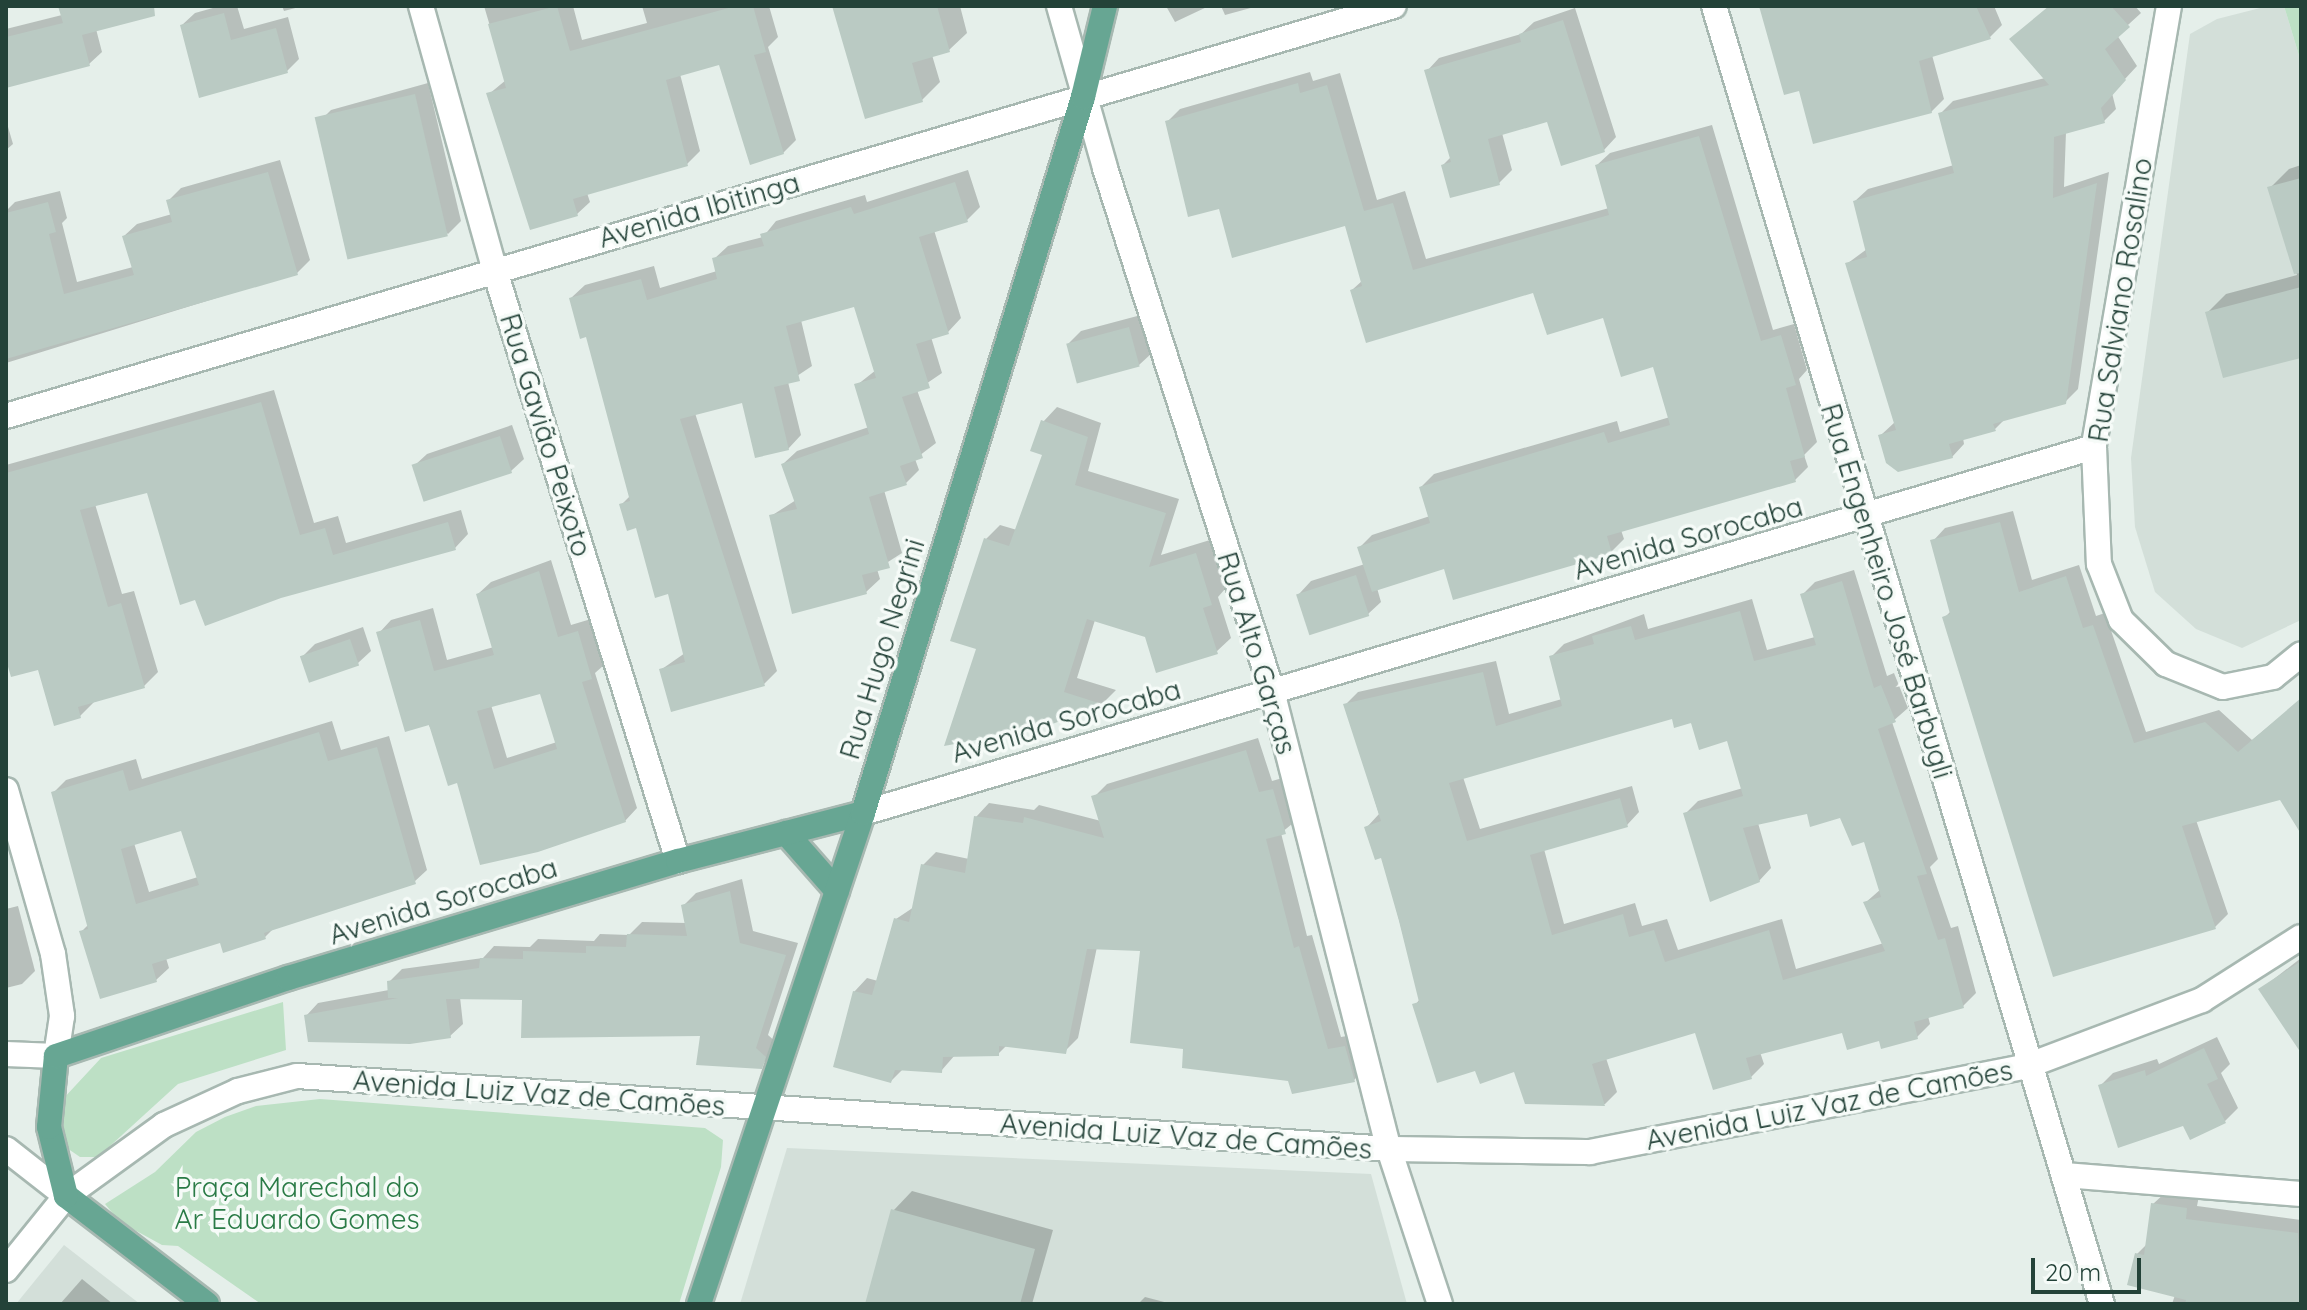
<!DOCTYPE html>
<meta charset="utf-8">
<style>
body{margin:0}
#map{position:relative;width:2307px;height:1310px;overflow:hidden;background:#e5efea;font-family:Quicksand,sans-serif}
div>[style]{position:absolute}
.built>*{inset:0;background:#d3dfd9}
.green>*{inset:0;background:#bde0c5}
.shadow>*{inset:0;background:#0003}
.building>*{inset:0;background:#bacac3;transform-origin:0 0}
.roads{filter:drop-shadow(2px 0 #a7b8b1) drop-shadow(-2px 0 #a7b8b1) drop-shadow(0 2px #a7b8b1) drop-shadow(0 -2px #a7b8b1)}
.minor>*{height:24px;margin:-12px;padding:0 12px;transform-origin:12px;border-radius:12px;background:#fff}
.major>*{height:24px;margin:-12px;padding:0 12px;transform-origin:12px;border-radius:12px;background:#67a693}
span{translate:-50% -50%;white-space:nowrap;text-align:center;line-height:1.15;-webkit-text-stroke:7px #f6fbf8;paint-order:stroke}
.street-label{font-size:28px;color:#234238}
.park-label{font-size:28px;color:#2a7b46}
.frame{position:absolute;inset:0;border:8px solid #234238;pointer-events:none}
.scale{position:absolute;left:2031px;top:1258px;width:110px;height:36px;box-sizing:border-box;border:4px solid #234238;border-top:0;padding-left:10px;font-size:24px;line-height:28px;white-space:nowrap;color:#234238;-webkit-text-stroke:6px #f6fbf8;paint-order:stroke}
</style>
<div id="map">
<div class="built">
<div style="clip-path:polygon(2268px 6px,2284px 6px,2301px 62px,2301px 620px,2242px 648px,2196px 629px,2155px 592px,2135px 527px,2131px 458px,2190px 34px,2217px 19px)"></div>
<div style="clip-path:polygon(787px 1148px,1371px 1174px,1407px 1304px,740px 1304px)"></div>
<div style="clip-path:polygon(64px 1245px,140px 1304px,16px 1304px)"></div>
</div>
<div class="green">
<div style="clip-path:polygon(2284px 6px,2301px 6px,2301px 62px)"></div>
<div style="clip-path:polygon(283px 1002px,286px 1050px,178px 1084px,98px 1157px,80px 1157px,64px 1146px,63px 1099px,101px 1058px)"></div>
<div style="clip-path:polygon(320px 1099px,705px 1128px,723px 1140px,721px 1167px,679px 1304px,261px 1304px,178px 1246px,162px 1245px,120px 1222px,105px 1204px,155px 1172px,196px 1132px,225px 1117px,256px 1106px)"></div>
</div>
<div class="shadow">
<div style="clip-path:polygon(60px 6px,112px 6px,96px 29px,102px 52px,89px 64px,6px 86px,6px 29px,62px 15px)"></div>
<div style="clip-path:polygon(220px 6px,237px 6px,244px 29px,288px 17px,299px 59px,287px 71px,182px 25px,195px 13px)"></div>
<div style="clip-path:polygon(282px 6px,303px 6px,284px 11px)"></div>
<div style="clip-path:polygon(484px 6px,573px 6px,582px 40px,647px 23px,642px 6px,769px 6px,778px 37px,768px 47px,796px 140px,783px 153px,720px 63px,680px 74px,700px 151px,687px 164px,587px 193px,590px 202px,577px 214px,489px 94px,506px 80px)"></div>
<div style="clip-path:polygon(834px 6px,960px 6px,967px 33px,949px 50px,932px 55px,940px 82px,922px 100px)"></div>
<div style="clip-path:polygon(1166px 6px,1209px 6px,1175px 22px)"></div>
<div style="clip-path:polygon(1221px 6px,1258px 6px,1225px 15px)"></div>
<div style="clip-path:polygon(1761px 6px,1994px 6px,2002px 25px,1990px 37px,1932px 55px,1944px 99px,1931px 112px,1800px 88px)"></div>
<div style="clip-path:polygon(2049px 6px,2135px 6px,2141px 13px,2117px 35px,2137px 66px,2112px 93px,2116px 109px,2104px 121px,2066px 132px,2064px 187px,2109px 172px,2078px 389px,2065px 402px,2006px 418px,1994px 430px,1963px 438px,1964px 444px,1952px 457px,1881px 435px,1895px 422px,1848px 263px,1867px 249px,1855px 201px,1868px 189px,1954px 165px,1940px 114px,1953px 101px,2045px 78px)"></div>
<div style="clip-path:polygon(1575px 8px,1616px 137px,1604px 150px,1548px 119px,1502px 133px,1512px 170px,1499px 183px,1443px 165px,1451px 157px,1427px 71px,1439px 58px,1521px 34px,1534px 22px)"></div>
<div style="clip-path:polygon(1310px 72px,1313px 81px,1340px 73px,1377px 200px,1405px 191px,1426px 259px,1609px 208px,1597px 165px,1610px 153px,1712px 125px,1773px 330px,1794px 324px,1807px 370px,1799px 379px,1817px 442px,1804px 455px,1808px 467px,1795px 480px,1621px 530px,1624px 539px,1611px 552px,1445px 567px,1377px 588px,1381px 602px,1368px 614px,1299px 594px,1311px 581px,1365px 564px,1359px 548px,1372px 535px,1430px 516px,1421px 487px,1434px 474px,1617px 421px,1620px 432px,1670px 417px,1655px 365px,1604px 316px,1535px 290px,1352px 290px,1363px 280px,1346px 224px,1220px 207px,1167px 122px,1180px 109px)"></div>
<div style="clip-path:polygon(428px 83px,461px 221px,448px 234px,318px 123px,331px 110px)"></div>
<div style="clip-path:polygon(6px 120px,13px 144px,6px 150px)"></div>
<div style="clip-path:polygon(280px 160px,310px 260px,297px 273px,6px 363px,6px 211px,15px 202px,60px 191px,67px 218px,62px 223px,77px 282px,133px 267px,124px 236px,137px 224px,172px 214px,168px 201px,181px 188px)"></div>
<div style="clip-path:polygon(2301px 165px,2301px 356px,2207px 313px,2226px 294px,2297px 275px,2270px 188px,2289px 169px)"></div>
<div style="clip-path:polygon(968px 170px,980px 207px,967px 220px,934px 230px,961px 318px,948px 332px,931px 337px,942px 373px,917px 390px,936px 443px,915px 459px,919px 470px,906px 483px,884px 490px,902px 553px,877px 569px,880px 579px,866px 592px,771px 516px,796px 500px,783px 464px,797px 451px,869px 427px,857px 385px,876px 370px,855px 305px,801px 320px,812px 366px,788px 382px,801px 435px,788px 449px,744px 400px,695px 413px,777px 671px,764px 684px,662px 669px,685px 653px,669px 592px,638px 526px,621px 505px,631px 495px,588px 335px,571px 298px,585px 285px,654px 266px,660px 288px,717px 271px,714px 259px,728px 246px,763px 237px,776px 221px,865px 195px,867px 202px)"></div>
<div style="clip-path:polygon(1141px 315px,1152px 353px,1139px 365px,1068px 344px,1081px 331px)"></div>
<div style="clip-path:polygon(274px 390px,314px 523px,338px 516px,346px 543px,461px 510px,468px 534px,455px 548px,281px 596px,149px 491px,95px 504px,122px 594px,134px 591px,158px 672px,144px 686px,94px 702px,80px 716px,39px 667px,6px 656px,6px 465px)"></div>
<div style="clip-path:polygon(1057px 407px,1101px 423px,1088px 471px,1179px 499px,1161px 555px,1210px 540px,1225px 589px,1218px 597px,1231px 638px,1216px 652px,1095px 620px,1077px 678px,1116px 690px,1103px 703px,1041px 726px,978px 648px,986px 539px,1000px 525px,1017px 530px,1044px 454px,1043px 422px)"></div>
<div style="clip-path:polygon(512px 425px,524px 459px,511px 471px,414px 466px,427px 454px)"></div>
<div style="clip-path:polygon(2013px 511px,2032px 580px,2079px 565px,2096px 616px,2105px 613px,2146px 732px,2219px 710px,2252px 740px,2301px 700px,2301px 830px,2280px 798px,2196px 820px,2228px 914px,2215px 927px,1945px 617px,1952px 610px,1933px 541px,1945px 528px)"></div>
<div style="clip-path:polygon(evenodd,551px 560px,571px 625px,591px 619px,604px 665px,595px 673px,637px 808px,625px 821px,459px 781px,379px 633px,391px 620px,433px 608px,447px 660px,494px 647px,478px 594px,491px 582px,551px 560px,541px 691px,557px 742px,507px 758px,491px 705px,541px 691px)"></div>
<div style="clip-path:polygon(evenodd,1854px 570px,1887px 676px,1894px 673px,1908px 708px,1892px 722px,1938px 859px,1930px 867px,1951px 928px,1958px 926px,1976px 993px,1963px 1006px,1928px 1016px,1930px 1024px,1917px 1037px,1880px 1038px,1843px 1030px,1760px 1052px,1764px 1064px,1751px 1077px,1697px 1030px,1606px 1058px,1617px 1092px,1605px 1104px,1527px 1102px,1515px 1070px,1476px 1068px,1415px 1005px,1420px 999px,1382px 855px,1367px 827px,1379px 814px,1345px 705px,1358px 692px,1496px 661px,1509px 714px,1562px 699px,1551px 657px,1564px 644px,1644px 614px,1648px 629px,1752px 599px,1767px 650px,1815px 637px,1802px 595px,1815px 582px,1854px 570px,1673px 716px,1728px 738px,1743px 788px,1698px 801px,1685px 814px,1759px 881px,1771px 868px,1758px 823px,1808px 811px,1841px 816px,1865px 839px,1881px 889px,1865px 903px,1884px 943px,1796px 969px,1782px 919px,1678px 950px,1667px 919px,1642px 926px,1635px 903px,1564px 924px,1544px 849px,1627px 825px,1639px 812px,1632px 786px,1480px 829px,1463px 777px,1673px 716px)"></div>
<div style="clip-path:polygon(363px 627px,371px 651px,358px 663px,302px 657px,315px 644px)"></div>
<div style="clip-path:polygon(evenodd,332px 721px,341px 750px,389px 736px,427px 870px,414px 882px,275px 927px,265px 937px,221px 940px,166px 958px,169px 968px,156px 980px,81px 932px,89px 924px,53px 793px,66px 780px,136px 759px,142px 779px,332px 721px,182px 829px,198px 877px,149px 892px,134px 843px,182px 829px)"></div>
<div style="clip-path:polygon(1258px 738px,1272px 781px,1286px 777px,1298px 819px,1281px 833px,1307px 936px,1312px 935px,1341px 1037px,1358px 1034px,1367px 1067px,1354px 1080px,1290px 1079px,1185px 1048px,1143px 949px,1097px 947px,1078px 1038px,1065px 1051px,1007px 1045px,998px 1054px,955px 1055px,941px 1071px,904px 1068px,891px 1081px,854px 992px,867px 978px,878px 981px,896px 919px,914px 907px,923px 865px,936px 852px,969px 859px,976px 817px,989px 803px,1034px 810px,1039px 805px,1101px 821px,1094px 797px,1107px 784px)"></div>
<div style="clip-path:polygon(742px 879px,753px 931px,798px 943px,768px 1035px,777px 1043px,761px 1067px,702px 1034px,524px 998px,460px 997px,463px 1024px,450px 1036px,306px 1016px,318px 1003px,389px 990px,389px 982px,402px 969px,483px 958px,494px 946px,530px 947px,538px 939px,594px 941px,600px 934px,629px 935px,642px 922px,687px 923px,683px 906px,696px 893px)"></div>
<div style="clip-path:polygon(18px 906px,35px 971px,22px 984px,6px 988px,6px 909px)"></div>
<div style="clip-path:polygon(2301px 958px,2301px 1050px,2261px 989px)"></div>
<div style="clip-path:polygon(2217px 1037px,2230px 1064px,2221px 1073px,2238px 1108px,2225px 1121px,2191px 1137px,2184px 1123px,2100px 1086px,2113px 1073px,2157px 1059px,2159px 1064px)"></div>
<div style="clip-path:polygon(912px 1191px,1053px 1230px,1032px 1304px,867px 1304px,893px 1211px)"></div>
<div style="clip-path:polygon(2166px 1192px,2199px 1196px,2197px 1206px,2301px 1220px,2301px 1304px,2172px 1304px,2175px 1295px,2137px 1254px,2148px 1243px,2153px 1204px)"></div>
<div style="clip-path:polygon(82px 1279px,113px 1304px,60px 1304px)"></div>
<div style="clip-path:polygon(1145px 1297px,1172px 1304px,1138px 1304px)"></div>
</div>
<div class="building">
<div style="clip-path:polygon(58px 6px,154px 6px,155px 16px,82px 35px,90px 66px,6px 88px,6px 37px,63px 23px)"></div>
<div style="clip-path:polygon(557px 6px,570px 51px,736px 6px,753px 6px,766px 52px,754px 55px,784px 154px,750px 165px,719px 65px,666px 80px,688px 166px,573px 199px,578px 216px,530px 230px,486px 93px,506px 88px,488px 24px)"></div>
<div style="clip-path:polygon(832px 6px,937px 6px,950px 52px,912px 63px,923px 102px,865px 119px)"></div>
<div style="clip-path:polygon(1759px 6px,1976px 6px,1991px 39px,1919px 61px,1932px 113px,1813px 144px,1799px 91px,1784px 95px)"></div>
<div style="clip-path:polygon(2049px 6px,2111px 6px,2130px 27px,2105px 49px,2126px 80px,2101px 108px,2105px 123px,2054px 137px,2053px 198px,2097px 183px,2066px 404px,1993px 424px,1996px 431px,1949px 444px,1953px 458px,1898px 472px,1886px 463px,1878px 435px,1896px 430px,1845px 263px,1867px 257px,1853px 201px,1954px 173px,1938px 113px,2049px 85px,2009px 39px)"></div>
<div style="clip-path:polygon(224px 13px,231px 40px,276px 28px,288px 73px,199px 98px,180px 25px)"></div>
<div style="clip-path:polygon(1563px 20px,1605px 152px,1561px 166px,1547px 122px,1488px 139px,1500px 185px,1450px 198px,1441px 165px,1451px 162px,1424px 70px,1521px 42px,1519px 34px)"></div>
<div style="clip-path:polygon(1298px 83px,1300px 93px,1327px 85px,1364px 211px,1393px 203px,1413px 270px,1609px 215px,1595px 165px,1699px 136px,1761px 341px,1781px 335px,1796px 385px,1786px 388px,1805px 457px,1790px 461px,1796px 482px,1607px 536px,1612px 554px,1453px 600px,1444px 569px,1372px 592px,1357px 547px,1430px 523px,1419px 487px,1604px 432px,1608px 443px,1670px 425px,1653px 367px,1621px 377px,1603px 318px,1547px 335px,1533px 293px,1366px 343px,1350px 290px,1362px 286px,1345px 226px,1232px 258px,1219px 209px,1188px 217px,1165px 121px)"></div>
<div style="left:415px;top:94px;width:146px;height:103px;rotate:77deg"></div>
<div style="clip-path:polygon(268px 172px,298px 275px,6px 359px,6px 213px,48px 202px,56px 232px,49px 234px,64px 294px,134px 275px,122px 236px,172px 222px,166px 200px)"></div>
<div style="clip-path:polygon(2301px 178px,2301px 273px,2294px 274px,2267px 187px)"></div>
<div style="clip-path:polygon(955px 182px,968px 222px,919px 237px,949px 334px,916px 344px,930px 388px,902px 397px,923px 458px,900px 466px,907px 485px,869px 497px,890px 568px,862px 575px,867px 594px,792px 614px,769px 515px,797px 509px,781px 464px,869px 434px,854px 384px,876px 378px,854px 307px,786px 326px,800px 381px,774px 387px,789px 450px,755px 458px,742px 403px,680px 419px,765px 686px,671px 712px,659px 669px,685px 662px,668px 594px,655px 598px,636px 528px,627px 531px,619px 504px,630px 501px,586px 337px,580px 339px,569px 298px,641px 279px,647px 300px,717px 279px,712px 258px,764px 246px,760px 234px,851px 207px,854px 214px)"></div>
<div style="clip-path:polygon(2301px 287px,2301px 358px,2223px 378px,2205px 312px)"></div>
<div style="left:1129px;top:327px;width:41px;height:65px;rotate:75deg"></div>
<div style="clip-path:polygon(261px 402px,300px 535px,325px 528px,333px 555px,448px 522px,456px 550px,281px 598px,205px 626px,195px 600px,180px 605px,147px 493px,80px 510px,108px 607px,121px 603px,145px 688px,78px 707px,81px 718px,54px 726px,38px 670px,11px 677px,6px 660px,6px 473px)"></div>
<div style="clip-path:polygon(1041px 420px,1088px 437px,1075px 485px,1166px 513px,1149px 567px,1196px 553px,1212px 605px,1203px 608px,1218px 654px,1156px 673px,1145px 637px,1087px 619px,1064px 692px,1105px 705px,1041px 728px,944px 746px,976px 649px,950px 641px,984px 538px,1009px 546px,1042px 455px,1030px 451px)"></div>
<div style="left:500px;top:436px;width:39px;height:93px;rotate:72deg"></div>
<div style="clip-path:polygon(2000px 522px,2019px 592px,2066px 576px,2083px 628px,2093px 625px,2134px 743px,2205px 722px,2238px 752px,2301px 698px,2301px 834px,2280px 800px,2182px 826px,2216px 929px,2053px 977px,1942px 617px,1950px 614px,1930px 540px)"></div>
<div style="clip-path:polygon(evenodd,539px 571px,558px 637px,578px 631px,592px 679px,582px 682px,626px 822px,538px 852px,480px 865px,457px 783px,448px 786px,429px 725px,405px 732px,376px 632px,420px 620px,434px 671px,494px 655px,476px 594px,539px 571px,540px 694px,557px 749px,494px 769px,477px 711px,540px 694px)"></div>
<div style="left:1356px;top:575px;width:43px;height:63px;rotate:72deg"></div>
<div style="clip-path:polygon(evenodd,1842px 581px,1874px 688px,1881px 685px,1896px 722px,1878px 729px,1927px 874px,1917px 876px,1938px 940px,1945px 938px,1964px 1008px,1914px 1022px,1918px 1039px,1881px 1049px,1879px 1041px,1847px 1050px,1842px 1033px,1746px 1058px,1752px 1079px,1713px 1090px,1695px 1033px,1592px 1064px,1605px 1106px,1525px 1104px,1514px 1072px,1480px 1084px,1475px 1071px,1437px 1083px,1412px 1004px,1419px 1002px,1399px 921px,1381px 858px,1375px 860px,1364px 827px,1381px 821px,1343px 704px,1483px 672px,1496px 726px,1562px 706px,1549px 656px,1594px 644px,1592px 636px,1631px 626px,1635px 640px,1740px 611px,1754px 661px,1816px 645px,1800px 594px,1842px 581px,1672px 719px,1674px 728px,1691px 723px,1699px 750px,1727px 741px,1743px 796px,1683px 813px,1710px 902px,1760px 882px,1743px 828px,1807px 814px,1810px 827px,1840px 818px,1852px 846px,1864px 842px,1881px 897px,1863px 902px,1885px 951px,1783px 980px,1769px 930px,1665px 962px,1654px 930px,1629px 937px,1623px 914px,1552px 935px,1530px 855px,1628px 827px,1620px 798px,1467px 841px,1449px 783px,1672px 719px)"></div>
<div style="left:350px;top:639px;width:28px;height:53px;rotate:71deg"></div>
<div style="clip-path:polygon(evenodd,319px 732px,328px 761px,377px 747px,416px 884px,264px 933px,266px 939px,223px 953px,220px 943px,152px 964px,157px 982px,100px 999px,79px 931px,88px 929px,51px 792px,123px 770px,129px 791px,319px 732px,181px 831px,199px 885px,136px 904px,121px 849px,181px 831px)"></div>
<div style="clip-path:polygon(1246px 750px,1259px 792px,1273px 789px,1286px 834px,1266px 839px,1294px 948px,1299px 946px,1328px 1049px,1345px 1046px,1355px 1082px,1292px 1094px,1288px 1081px,1182px 1068px,1183px 1049px,1130px 1043px,1140px 951px,1087px 949px,1066px 1054px,999px 1046px,999px 1056px,943px 1057px,942px 1073px,895px 1070px,891px 1083px,833px 1067px,853px 991px,872px 995px,894px 918px,909px 922px,921px 864px,965px 873px,974px 816px,1023px 823px,1024px 817px,1104px 838px,1091px 796px)"></div>
<div style="clip-path:polygon(730px 891px,740px 943px,786px 955px,756px 1048px,766px 1057px,762px 1069px,696px 1065px,700px 1036px,521px 1038px,522px 1000px,446px 999px,451px 1038px,410px 1044px,308px 1042px,304px 1015px,398px 998px,388px 998px,387px 981px,479px 968px,480px 958px,523px 959px,523px 951px,586px 953px,586px 946px,626px 947px,627px 934px,687px 936px,681px 905px)"></div>
<div style="clip-path:polygon(2301px 961px,2301px 1053px,2258px 989px)"></div>
<div style="clip-path:polygon(2204px 1048px,2218px 1079px,2207px 1084px,2226px 1123px,2190px 1140px,2183px 1126px,2118px 1148px,2098px 1085px,2145px 1070px,2146px 1076px)"></div>
<div style="clip-path:polygon(2151px 1203px,2187px 1208px,2186px 1219px,2298px 1233px,2301px 1304px,2185px 1304px,2186px 1300px,2127px 1285px,2135px 1253px,2144px 1255px)"></div>
<div style="clip-path:polygon(891px 1209px,1035px 1249px,1020px 1304px,865px 1304px)"></div>
</div>
<div class="roads">
<div class="minor">
<div style="left:421px;top:6px;width:275px;rotate:74.4deg"></div>
<div style="left:495px;top:271px;width:618px;rotate:72.77deg"></div>
<div style="left:1059px;top:6px;width:168px;rotate:74.1deg"></div>
<div style="left:1105px;top:168px;width:549px;rotate:72.29deg"></div>
<div style="left:1272px;top:691px;width:473px;rotate:75.7deg"></div>
<div style="left:1389px;top:1149px;width:163px;rotate:71.8deg"></div>
<div style="left:1714px;top:6px;width:1355px;rotate:73.36deg"></div>
<div style="left:2169px;top:6px;width:447px;rotate:99.7deg"></div>
<div style="left:2094px;top:447px;width:117px;rotate:87.6deg"></div>
<div style="left:2099px;top:564px;width:60px;rotate:68.6deg"></div>
<div style="left:2121px;top:620px;width:63px;rotate:44.4deg"></div>
<div style="left:2166px;top:664px;width:61px;rotate:22deg"></div>
<div style="left:2223px;top:687px;width:51px;rotate:-11.3deg"></div>
<div style="left:2273px;top:677px;width:36px;rotate:-39deg"></div>
<div style="left:6px;top:416px;width:1447px;rotate:-16.46deg"></div>
<div style="left:6px;top:790px;width:171px;rotate:74deg"></div>
<div style="left:53px;top:954px;width:63px;rotate:81.7deg"></div>
<div style="left:62px;top:1016px;width:40px;rotate:98.5deg"></div>
<div style="left:56px;top:1056px;width:50px;rotate:-177.7deg"></div>
<div style="left:863px;top:813px;width:1284px;rotate:-16.56deg"></div>
<div style="left:6px;top:1149px;width:76px;rotate:38.1deg"></div>
<div style="left:2064px;top:1175px;width:238px;rotate:4.6deg"></div>
<div style="left:6px;top:1270px;width:95px;rotate:-51deg"></div>
<div style="left:66px;top:1196px;width:121px;rotate:-35.9deg"></div>
<div style="left:164px;top:1125px;width:81px;rotate:-24.7deg"></div>
<div style="left:238px;top:1091px;width:61px;rotate:-14.3deg"></div>
<div style="left:297px;top:1076px;width:1094px;rotate:3.82deg"></div>
<div style="left:1389px;top:1149px;width:201px;rotate:0.9deg"></div>
<div style="left:1590px;top:1152px;width:445px;rotate:-11.1deg"></div>
<div style="left:2027px;top:1066px;width:187px;rotate:-20.7deg"></div>
<div style="left:2202px;top:1000px;width:117px;rotate:-32.5deg"></div>
</div>
<div class="major">
<div style="left:786px;top:833px;width:77px;rotate:48.7deg"></div>
<div style="left:207px;top:1304px;width:178px;rotate:-142.5deg"></div>
<div style="left:66px;top:1196px;width:71px;rotate:-103.8deg"></div>
<div style="left:49px;top:1127px;width:71px;rotate:-84.4deg"></div>
<div style="left:56px;top:1056px;width:245px;rotate:-18.6deg"></div>
<div style="left:288px;top:978px;width:407px;rotate:-16.7deg"></div>
<div style="left:678px;top:861px;width:191px;rotate:-14.5deg"></div>
<div style="left:699px;top:1304px;width:518px;rotate:-71.53deg"></div>
<div style="left:863px;top:813px;width:749px;rotate:-72.92deg"></div>
<div style="left:1083px;top:97px;width:94px;rotate:-76.4deg"></div>
</div>
</div>
<div class="street-label">
<span style="left:699px;top:210px;rotate:-16deg">Avenida Ibitinga</span>
<span style="left:2120px;top:300px;rotate:-81deg">Rua Salviano Rosalino</span>
<span style="left:546px;top:435px;rotate:73deg">Rua Gavião Peixoto</span>
<span style="left:1688px;top:538px;rotate:-16deg">Avenida Sorocaba</span>
<span style="left:1887px;top:591px;rotate:73deg">Rua Engenheiro José Barbugli</span>
<span style="left:882px;top:649px;rotate:-73deg">Rua Hugo Negrini</span>
<span style="left:1257px;top:653px;rotate:73deg">Rua Alto Garças</span>
<span style="left:1066px;top:721px;rotate:-16deg">Avenida Sorocaba</span>
<span style="left:443px;top:901px;rotate:-17deg">Avenida Sorocaba</span>
<span style="left:539px;top:1093px;rotate:4deg">Avenida Luiz Vaz de Camões</span>
<span style="left:1829px;top:1105px;rotate:-11deg">Avenida Luiz Vaz de Camões</span>
<span style="left:1186px;top:1136px;rotate:4deg">Avenida Luiz Vaz de Camões</span>
</div>
<div class="park-label">
<span style="left:297px;top:1203px">Praça Marechal do<br>Ar Eduardo Gomes</span>
</div>
<div class="frame"></div>
<div class="scale">20 m</div>
</div>
